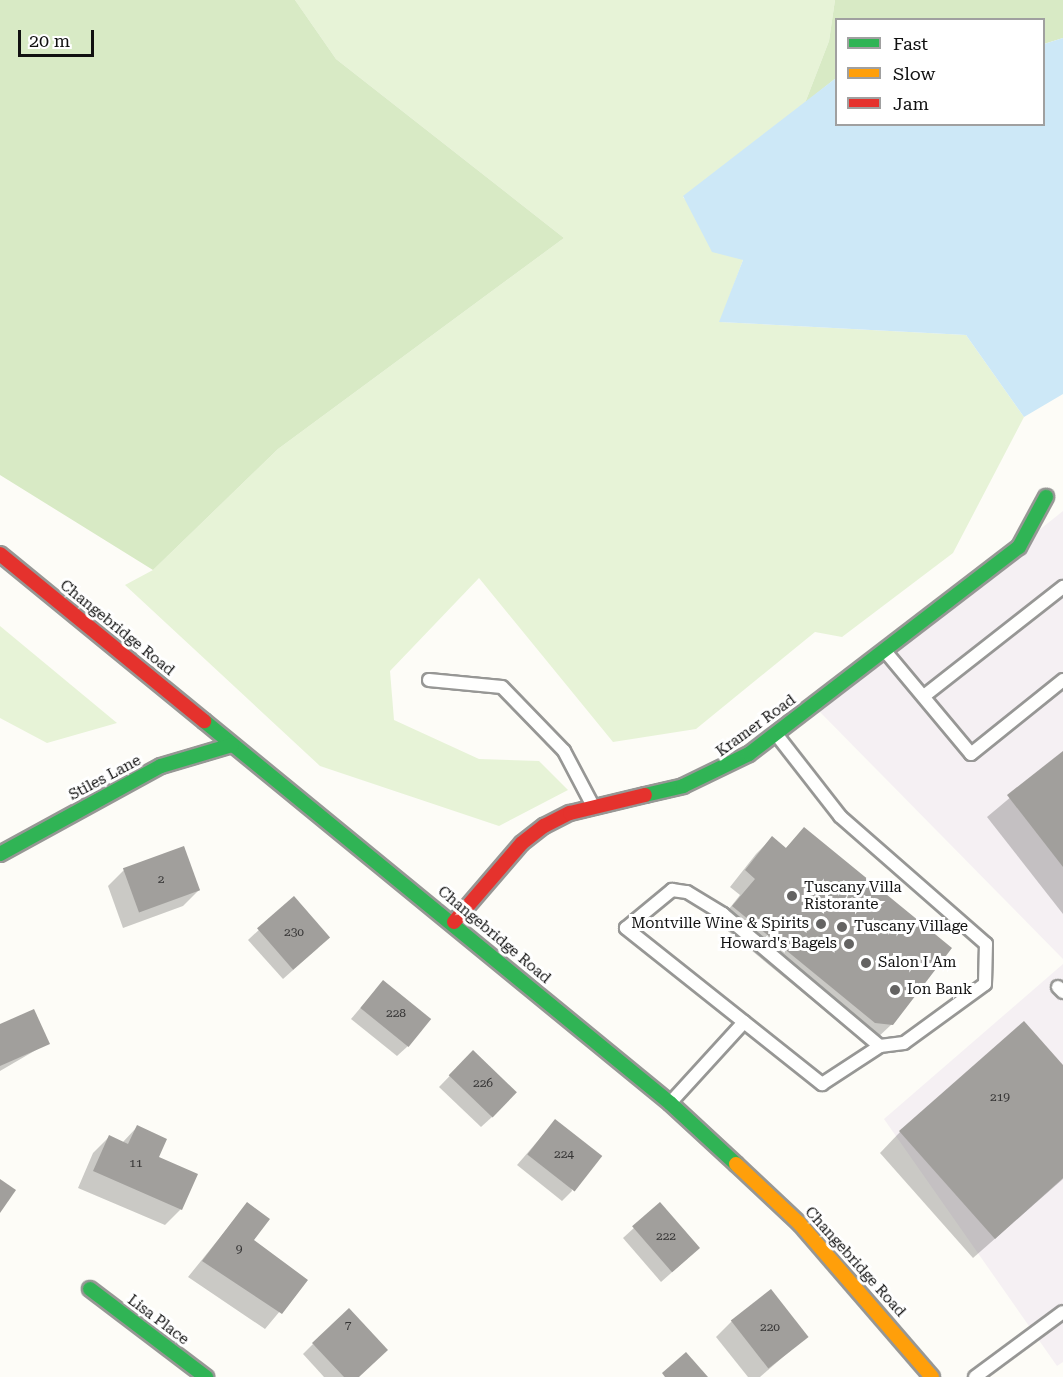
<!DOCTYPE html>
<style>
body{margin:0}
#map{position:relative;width:1063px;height:1377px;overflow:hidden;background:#fdfcf7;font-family:"Roboto Serif",serif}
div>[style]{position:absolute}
.industrial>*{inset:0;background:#f5f0f3}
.green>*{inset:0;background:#e7f3d7}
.forest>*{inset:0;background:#d8eac5}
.water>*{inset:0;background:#cde8f7}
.shadow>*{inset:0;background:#0003}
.building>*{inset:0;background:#a19f9c;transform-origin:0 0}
.roads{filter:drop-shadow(2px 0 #979795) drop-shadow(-2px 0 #979795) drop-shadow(0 2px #979795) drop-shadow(0 -2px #979795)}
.lane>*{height:12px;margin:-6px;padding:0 6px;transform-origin:6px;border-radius:6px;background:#fffffe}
.fast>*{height:14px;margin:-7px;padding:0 7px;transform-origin:7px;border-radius:7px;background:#30b455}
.slow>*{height:14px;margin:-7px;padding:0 7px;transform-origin:7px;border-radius:7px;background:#ff9f0a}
.jam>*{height:14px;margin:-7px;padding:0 7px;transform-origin:7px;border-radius:7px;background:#e5322d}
.dots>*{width:16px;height:16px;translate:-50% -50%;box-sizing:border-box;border:3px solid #fff;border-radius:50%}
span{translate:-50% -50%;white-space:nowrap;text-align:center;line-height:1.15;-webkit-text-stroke:6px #fff;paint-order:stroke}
.number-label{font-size:12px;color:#353434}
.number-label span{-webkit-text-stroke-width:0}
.street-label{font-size:15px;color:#111}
.poi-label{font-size:15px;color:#111}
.left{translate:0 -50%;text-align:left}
.right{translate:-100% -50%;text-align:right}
.legend{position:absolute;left:835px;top:18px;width:210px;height:108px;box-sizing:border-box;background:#fff;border:2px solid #a0a0a0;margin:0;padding:8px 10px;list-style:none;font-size:18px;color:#111}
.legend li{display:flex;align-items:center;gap:12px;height:30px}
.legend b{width:30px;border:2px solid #a0a0a0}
.scale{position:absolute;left:18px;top:30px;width:76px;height:27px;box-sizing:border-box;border:3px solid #111;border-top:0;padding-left:8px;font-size:18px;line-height:21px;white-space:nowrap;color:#111;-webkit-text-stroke:4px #fff;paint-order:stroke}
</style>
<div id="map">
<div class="industrial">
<div style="clip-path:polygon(1063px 511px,1063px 959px,816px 708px)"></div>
<div style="clip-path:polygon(1063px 964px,1063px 1362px,1057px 1366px,884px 1119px)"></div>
</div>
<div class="green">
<div style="clip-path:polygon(295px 0,835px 0,829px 41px,805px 103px,683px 197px,743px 260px,720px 322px,966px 335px,1024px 417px,953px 553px,842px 637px,815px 632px,696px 729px,613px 742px,479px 578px,390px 671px,394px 720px,479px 759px,539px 761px,568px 790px,499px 826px,320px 766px,125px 585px,153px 570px,278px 449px,564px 238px,336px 59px)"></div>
<div style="clip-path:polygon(0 626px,117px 723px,47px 743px,0 718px)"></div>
</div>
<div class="forest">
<div style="clip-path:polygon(0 0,295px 0,336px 59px,564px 238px,278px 449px,153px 570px,0 475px)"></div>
<div style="clip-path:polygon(835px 0,1063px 0,1063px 38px,1044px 44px,1044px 20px,836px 20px,836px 78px,805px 103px,829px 41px)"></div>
</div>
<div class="water">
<div style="clip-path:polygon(1063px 38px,1063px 394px,1024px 417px,966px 335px,719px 322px,743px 260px,712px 252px,683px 196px,836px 78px,836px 124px,1044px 124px,1044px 44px)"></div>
</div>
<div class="shadow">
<div style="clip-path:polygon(1063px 753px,1063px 914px,987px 817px)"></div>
<div style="clip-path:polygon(804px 829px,892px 1024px,875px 1040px,859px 1039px,718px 923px,740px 895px,730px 887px,756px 854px,772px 838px,785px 849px)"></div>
<div style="clip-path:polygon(124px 870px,199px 890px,183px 906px,123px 928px,108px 886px)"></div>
<div style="clip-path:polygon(293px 898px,318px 948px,283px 979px,248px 940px)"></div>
<div style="clip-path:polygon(373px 993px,408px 1046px,397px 1056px,351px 1019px)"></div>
<div style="clip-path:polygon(0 1026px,48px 1043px,0 1071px)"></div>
<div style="clip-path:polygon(473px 1052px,492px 1117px,481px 1127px,439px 1087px)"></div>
<div style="clip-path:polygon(1063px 1068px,1063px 1179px,973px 1258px,880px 1153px,900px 1132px)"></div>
<div style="clip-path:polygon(555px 1121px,572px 1191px,562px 1201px,517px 1165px)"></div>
<div style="clip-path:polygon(137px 1127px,181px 1209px,165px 1225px,78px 1188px,93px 1153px,109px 1137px,122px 1143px)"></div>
<div style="clip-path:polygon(247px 1204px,252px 1240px,306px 1280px,265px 1329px,188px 1277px)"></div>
<div style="clip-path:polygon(660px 1204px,688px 1258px,661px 1282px,623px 1238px)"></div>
<div style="clip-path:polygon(732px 1321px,806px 1337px,760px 1377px,748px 1377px,716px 1337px)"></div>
<div style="clip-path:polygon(313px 1344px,357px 1377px,324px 1377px,303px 1354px)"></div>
</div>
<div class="building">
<div style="clip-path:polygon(1063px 751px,1063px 867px,1007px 795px)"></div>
<div style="clip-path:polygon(804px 827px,952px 948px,893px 1025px,875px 1023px,732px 906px,755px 879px,745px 870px,772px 836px,786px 848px)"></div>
<div style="left:184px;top:846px;width:47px;height:65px;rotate:70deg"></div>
<div style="left:294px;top:896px;width:55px;height:49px;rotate:49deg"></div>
<div style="left:383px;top:980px;width:62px;height:36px;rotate:39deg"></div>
<div style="clip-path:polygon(34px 1009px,50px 1044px,0 1066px,0 1024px)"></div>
<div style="clip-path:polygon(1024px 1021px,1063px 1065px,1063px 1178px,995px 1239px,899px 1131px)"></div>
<div style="left:473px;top:1050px;width:61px;height:35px;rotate:44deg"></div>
<div style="left:555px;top:1119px;width:60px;height:45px;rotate:38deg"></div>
<div style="clip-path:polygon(137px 1125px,167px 1139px,159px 1157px,198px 1174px,182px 1210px,93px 1171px,109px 1135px,128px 1144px)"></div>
<div style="clip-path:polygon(0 1179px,16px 1190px,0 1213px)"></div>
<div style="clip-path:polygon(247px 1202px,270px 1219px,254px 1240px,308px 1280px,282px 1314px,202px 1261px)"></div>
<div style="left:660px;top:1202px;width:61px;height:37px;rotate:49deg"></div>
<div style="left:771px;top:1289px;width:61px;height:51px;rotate:52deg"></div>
<div style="clip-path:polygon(349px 1308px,388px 1350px,359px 1377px,344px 1377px,312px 1343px)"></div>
<div style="clip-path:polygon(686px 1352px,708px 1377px,665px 1377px,662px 1373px)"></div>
</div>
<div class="roads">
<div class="lane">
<div style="left:885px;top:651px;width:134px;rotate:50.1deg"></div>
<div style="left:971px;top:754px;width:118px;rotate:-38.8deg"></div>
<div style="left:429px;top:680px;width:73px;rotate:5.5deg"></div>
<div style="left:502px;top:687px;width:89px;rotate:45.9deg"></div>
<div style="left:564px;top:751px;width:62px;rotate:62.2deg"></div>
<div style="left:924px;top:696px;width:177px;rotate:-38.1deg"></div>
<div style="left:1058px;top:987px;width:7px;rotate:45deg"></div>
<div style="left:744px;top:1022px;width:100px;rotate:38.5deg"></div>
<div style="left:822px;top:1084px;width:69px;rotate:-33.2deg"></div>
<div style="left:671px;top:1102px;width:108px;rotate:-47.6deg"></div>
<div style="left:744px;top:1022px;width:151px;rotate:-141.5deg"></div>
<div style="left:626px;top:928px;width:60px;rotate:-39.6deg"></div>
<div style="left:672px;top:890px;width:15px;rotate:8deg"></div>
<div style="left:687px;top:892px;width:42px;rotate:31.4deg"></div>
<div style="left:723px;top:914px;width:205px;rotate:40.1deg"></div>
<div style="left:880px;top:1046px;width:24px;rotate:-7deg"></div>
<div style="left:904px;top:1043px;width:100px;rotate:-36.1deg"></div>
<div style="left:985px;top:984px;width:40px;rotate:-88.6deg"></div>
<div style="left:986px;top:944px;width:194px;rotate:-138.8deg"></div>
<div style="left:840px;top:816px;width:104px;rotate:-128deg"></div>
<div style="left:975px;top:1377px;width:109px;rotate:-36.5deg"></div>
</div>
<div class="fast">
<div style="left:204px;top:721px;width:603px;rotate:39.34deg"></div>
<div style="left:670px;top:1103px;width:90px;rotate:42.7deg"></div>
<div style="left:645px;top:795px;width:39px;rotate:-13deg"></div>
<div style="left:683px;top:786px;width:73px;rotate:-25.9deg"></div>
<div style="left:749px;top:754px;width:340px;rotate:-37.5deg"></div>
<div style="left:1019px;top:547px;width:57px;rotate:-61.6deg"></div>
<div style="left:0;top:854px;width:183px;rotate:-28.7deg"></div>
<div style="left:161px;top:766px;width:74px;rotate:-16.5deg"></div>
<div style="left:90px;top:1289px;width:146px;rotate:37.2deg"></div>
</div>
<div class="slow">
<div style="left:736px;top:1164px;width:88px;rotate:43.2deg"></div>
<div style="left:800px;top:1224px;width:202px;rotate:49.2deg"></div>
</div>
<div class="jam">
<div style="left:0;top:554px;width:264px;rotate:39.3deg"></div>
<div style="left:454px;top:922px;width:104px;rotate:-49.3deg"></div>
<div style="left:522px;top:843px;width:28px;rotate:-38deg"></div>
<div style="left:544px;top:826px;width:29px;rotate:-27deg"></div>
<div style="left:570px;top:813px;width:77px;rotate:-13.5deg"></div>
</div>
</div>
<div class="dots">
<div style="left:792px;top:896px;background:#646362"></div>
<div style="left:821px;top:924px;background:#646362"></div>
<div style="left:842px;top:927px;background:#646362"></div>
<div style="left:849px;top:944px;background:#646362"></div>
<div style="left:866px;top:963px;background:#646362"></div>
<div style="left:895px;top:990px;background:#646362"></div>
</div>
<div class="number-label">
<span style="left:161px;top:880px">2</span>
<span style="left:294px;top:933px">230</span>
<span style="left:396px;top:1014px">228</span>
<span style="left:483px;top:1084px">226</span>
<span style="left:1000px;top:1098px">219</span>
<span style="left:564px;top:1155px">224</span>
<span style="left:136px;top:1164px">11</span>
<span style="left:666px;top:1237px">222</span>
<span style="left:239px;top:1250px">9</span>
<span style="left:348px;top:1326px">7</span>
<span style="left:770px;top:1328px">220</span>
</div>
<div class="street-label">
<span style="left:117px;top:628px;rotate:39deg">Changebridge Road</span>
<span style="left:756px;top:726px;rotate:-36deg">Kramer Road</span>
<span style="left:105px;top:778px;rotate:-28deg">Stiles Lane</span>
<span style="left:494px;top:935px;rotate:40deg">Changebridge Road</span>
<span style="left:855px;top:1262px;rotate:48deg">Changebridge Road</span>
<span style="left:158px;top:1320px;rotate:37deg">Lisa Place</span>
</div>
<div class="poi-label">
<span class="left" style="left:804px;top:896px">Tuscany Villa<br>Ristorante</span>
<span class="right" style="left:809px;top:924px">Montville Wine &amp; Spirits</span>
<span class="left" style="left:854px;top:927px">Tuscany Village</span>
<span class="right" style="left:837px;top:944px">Howard's Bagels</span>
<span class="left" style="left:878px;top:963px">Salon I Am</span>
<span class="left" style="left:907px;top:990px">Ion Bank</span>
</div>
<ul class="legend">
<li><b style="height:8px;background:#30b455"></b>Fast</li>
<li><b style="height:8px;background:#ff9f0a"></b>Slow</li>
<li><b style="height:8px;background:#e5322d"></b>Jam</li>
</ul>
<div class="scale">20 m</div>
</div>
